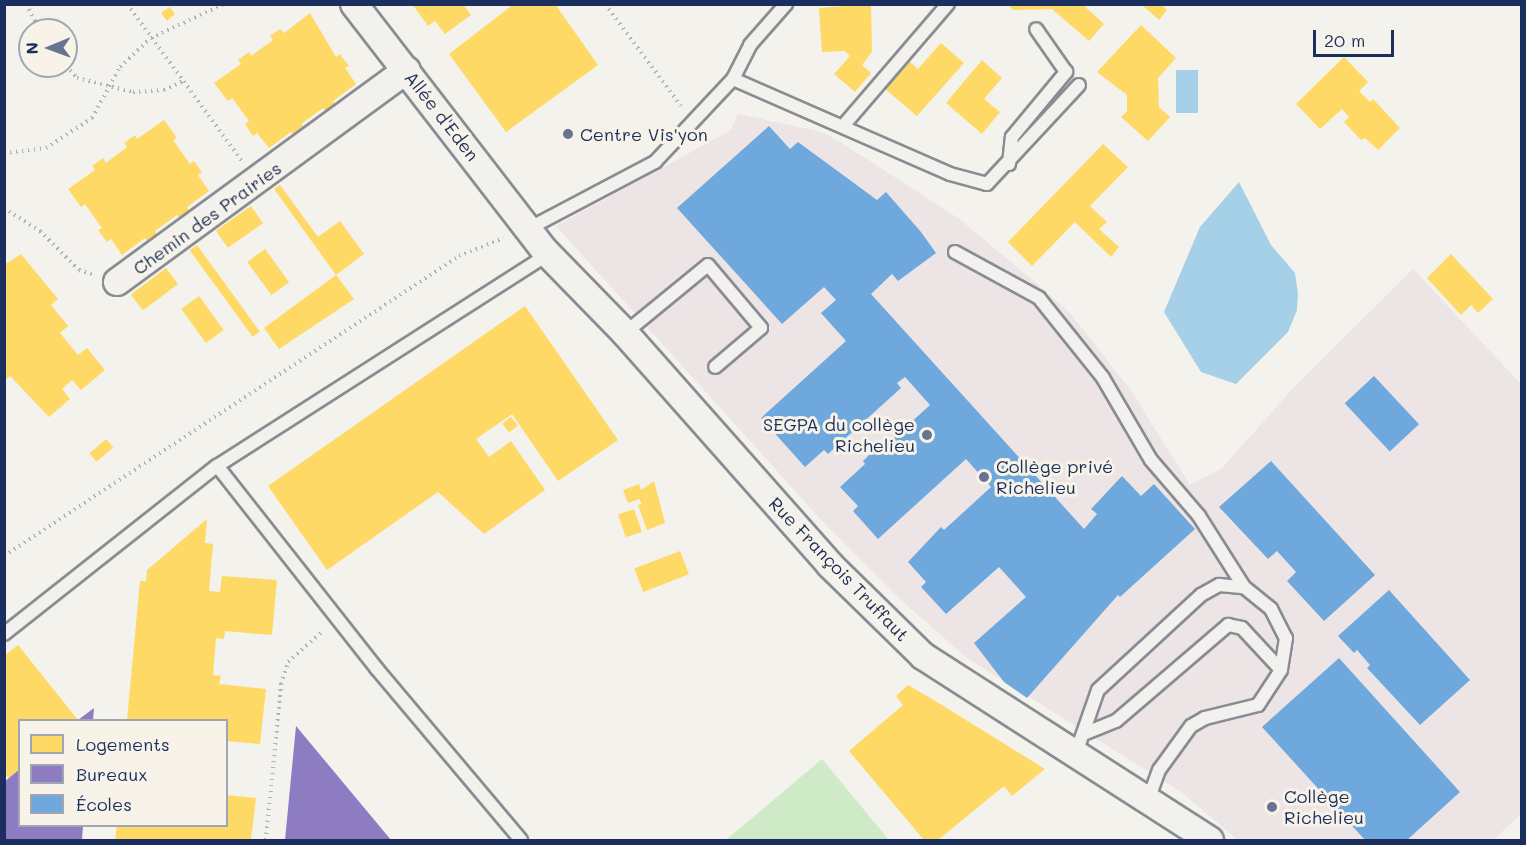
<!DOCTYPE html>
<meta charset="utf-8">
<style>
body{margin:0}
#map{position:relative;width:1526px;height:845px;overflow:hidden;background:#f4f2ec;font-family:Mali,sans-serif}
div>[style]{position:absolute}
.built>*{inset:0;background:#ede5e5}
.green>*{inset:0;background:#ceeac6}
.water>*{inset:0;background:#a6d0e7;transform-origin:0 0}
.homes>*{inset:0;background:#ffd966;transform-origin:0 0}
.offices>*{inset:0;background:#8e7cc3}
.schools>*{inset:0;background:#6fa8dc;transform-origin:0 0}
.path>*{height:4px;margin-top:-2px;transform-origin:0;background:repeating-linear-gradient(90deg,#b1b2b5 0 1.5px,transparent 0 6px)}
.roads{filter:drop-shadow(2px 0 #898c92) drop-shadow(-2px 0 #898c92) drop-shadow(0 2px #898c92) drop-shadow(0 -2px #898c92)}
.lane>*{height:12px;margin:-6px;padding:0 6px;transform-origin:6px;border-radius:6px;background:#f2f1ed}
.street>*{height:26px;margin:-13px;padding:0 13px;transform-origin:13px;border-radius:13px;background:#f2f1ed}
.dots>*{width:16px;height:16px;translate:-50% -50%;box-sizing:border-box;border:3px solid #f7f3e8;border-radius:50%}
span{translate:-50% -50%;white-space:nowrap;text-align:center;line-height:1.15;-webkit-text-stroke:6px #f7f3e8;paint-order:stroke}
.street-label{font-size:18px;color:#1b2f5e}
.poi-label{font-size:18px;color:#1b2f5e}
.left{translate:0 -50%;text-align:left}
.right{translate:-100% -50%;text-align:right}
.frame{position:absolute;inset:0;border:6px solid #1b2f5e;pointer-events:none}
.legend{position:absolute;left:18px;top:719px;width:210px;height:108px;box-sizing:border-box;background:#f7f3e8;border:2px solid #9fa5b1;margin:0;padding:8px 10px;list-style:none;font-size:18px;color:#1b2f5e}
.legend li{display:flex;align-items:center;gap:12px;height:30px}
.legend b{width:30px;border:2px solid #9fa5b1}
.north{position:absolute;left:18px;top:18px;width:60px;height:60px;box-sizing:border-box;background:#f7f3e8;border:2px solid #9fa5b1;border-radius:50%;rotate:269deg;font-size:16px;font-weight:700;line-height:24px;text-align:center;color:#1b2f5e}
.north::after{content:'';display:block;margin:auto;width:21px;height:27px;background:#677390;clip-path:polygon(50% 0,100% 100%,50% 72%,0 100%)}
.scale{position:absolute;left:1313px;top:30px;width:81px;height:27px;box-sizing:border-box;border:3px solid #1b2f5e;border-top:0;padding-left:8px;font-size:18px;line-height:21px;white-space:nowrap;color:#1b2f5e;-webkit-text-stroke:4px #f7f3e8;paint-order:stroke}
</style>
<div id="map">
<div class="built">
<div style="clip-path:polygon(738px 114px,822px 132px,842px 143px,958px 218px,1042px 288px,1070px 313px,1132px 392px,1190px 485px,1222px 468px,1296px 385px,1413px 269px,1521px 384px,1521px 814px,1493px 840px,1238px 840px,1181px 792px,967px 658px,901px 600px,823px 522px,556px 226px,731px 130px)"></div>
</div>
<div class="green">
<div style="clip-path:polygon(822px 759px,889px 840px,726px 840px)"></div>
</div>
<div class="water">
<div style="left:1176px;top:70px;width:22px;height:43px"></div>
<div style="clip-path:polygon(1239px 182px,1271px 245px,1295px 273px,1298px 294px,1297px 310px,1288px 332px,1236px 384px,1201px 372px,1164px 312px,1200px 227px)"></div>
</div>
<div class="homes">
<div style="clip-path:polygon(412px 4px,463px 4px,471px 15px,445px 34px,435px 21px,428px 26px)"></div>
<div style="clip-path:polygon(514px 4px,555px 4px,598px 65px,506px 132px,449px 54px)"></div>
<div style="clip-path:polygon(871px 4px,872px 52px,862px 65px,871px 73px,855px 92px,834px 74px,850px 56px,844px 51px,822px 52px,819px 8px)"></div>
<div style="clip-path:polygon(1007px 4px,1082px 4px,1104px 24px,1089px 41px,1052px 9px,1013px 10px)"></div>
<div style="clip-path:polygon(1141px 4px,1161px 4px,1167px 10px,1159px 20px)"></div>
<div style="clip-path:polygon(170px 7px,175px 14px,167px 21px,161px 13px)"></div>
<div style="clip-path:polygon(310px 13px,336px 57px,340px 54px,349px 66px,345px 68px,356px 84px,333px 101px,336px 105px,326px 112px,323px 108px,301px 124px,305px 128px,294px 136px,291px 132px,269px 148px,257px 133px,253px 136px,245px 124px,249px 121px,232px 98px,228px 101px,214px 83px,241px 64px,238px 60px,249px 52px,251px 56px,273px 40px,270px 36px,280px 29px,284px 33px)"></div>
<div style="clip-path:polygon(1141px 25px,1176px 58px,1158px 78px,1159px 107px,1170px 117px,1148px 141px,1121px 117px,1127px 111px,1127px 95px,1097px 72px)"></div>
<div style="clip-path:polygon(941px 43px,964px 63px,917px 116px,885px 89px,909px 61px,918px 69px)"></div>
<div style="clip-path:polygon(1344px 57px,1368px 82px,1359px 91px,1370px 102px,1373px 99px,1400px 128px,1378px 150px,1365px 138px,1361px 140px,1344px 122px,1349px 117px,1342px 109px,1320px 129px,1296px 104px)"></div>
<div style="clip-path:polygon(982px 60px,1002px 78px,984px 99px,1000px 112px,982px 134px,946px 103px)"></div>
<div style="clip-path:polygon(164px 120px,177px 138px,173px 140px,190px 164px,194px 161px,202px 172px,198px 175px,209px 191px,187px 207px,190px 211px,180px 219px,177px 215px,155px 231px,158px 235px,148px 242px,145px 238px,122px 255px,111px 239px,107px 242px,98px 230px,102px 228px,85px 204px,81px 207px,68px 189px,95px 170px,92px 166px,103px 158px,106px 163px,127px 147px,124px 143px,135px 135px,137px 139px)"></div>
<div style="clip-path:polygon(1103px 144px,1128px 167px,1090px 206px,1107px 222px,1099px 229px,1119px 247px,1111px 257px,1075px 222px,1032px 266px,1008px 242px)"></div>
<div style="clip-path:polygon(280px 185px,318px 237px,340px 221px,364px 254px,336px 275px,274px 189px)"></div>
<div style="left:251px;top:206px;width:21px;height:43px;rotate:55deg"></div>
<div style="left:197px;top:245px;width:107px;height:9px;rotate:54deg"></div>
<div style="left:265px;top:249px;width:41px;height:22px;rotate:54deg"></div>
<div style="clip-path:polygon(21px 254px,58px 299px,51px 305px,68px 326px,60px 333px,78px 355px,87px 348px,105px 370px,81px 390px,72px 380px,62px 389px,70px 399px,49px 417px,10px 376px,4px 381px,4px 265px)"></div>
<div style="clip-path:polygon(1451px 254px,1493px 299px,1478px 313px,1471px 305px,1461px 315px,1427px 278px)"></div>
<div style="left:166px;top:268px;width:20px;height:44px;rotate:53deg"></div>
<div style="clip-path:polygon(336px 275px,354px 299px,279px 349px,264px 328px)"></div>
<div style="left:199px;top:296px;width:42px;height:22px;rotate:54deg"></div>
<div style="clip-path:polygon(525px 306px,618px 440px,558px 481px,512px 414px,476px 439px,489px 457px,511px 441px,545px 490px,484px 534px,438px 492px,327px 570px,268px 486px)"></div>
<div style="left:511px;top:417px;width:11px;height:11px;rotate:52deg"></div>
<div style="left:106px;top:439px;width:11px;height:22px;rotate:49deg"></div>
<div style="clip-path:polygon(654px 481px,665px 523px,647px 530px,638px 505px,642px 504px,639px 499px,628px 503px,623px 490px,639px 484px,641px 490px)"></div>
<div style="left:634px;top:509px;width:24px;height:17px;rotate:71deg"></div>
<div style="clip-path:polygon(207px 519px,205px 543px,213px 544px,209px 591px,220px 592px,222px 576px,277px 580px,272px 635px,225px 631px,224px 639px,216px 638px,213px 675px,221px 676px,219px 684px,266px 689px,260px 744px,226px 741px,226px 720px,127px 720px,140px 581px,146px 581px,147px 570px)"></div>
<div style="left:680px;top:551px;width:25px;height:49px;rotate:69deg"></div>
<div style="clip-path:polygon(18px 645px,78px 720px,20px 720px,20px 769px,9px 778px,4px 773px,4px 656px)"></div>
<div style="clip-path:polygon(908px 685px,937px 702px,1045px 769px,1012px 796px,1004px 786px,938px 840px,924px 840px,849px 751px,903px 705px,896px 696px)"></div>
<div style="clip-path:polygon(226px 795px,256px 798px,251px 840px,115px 840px,117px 826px,226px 826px)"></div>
</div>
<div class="offices">
<div style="clip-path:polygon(94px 708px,93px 720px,78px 720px)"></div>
<div style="clip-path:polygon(296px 726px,391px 840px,285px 840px)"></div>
<div style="clip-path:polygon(20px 769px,20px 826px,83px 826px,82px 840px,4px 840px,4px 782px)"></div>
</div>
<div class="schools">
<div style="clip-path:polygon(769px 126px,790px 149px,798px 142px,877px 200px,886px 192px,921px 232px,936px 253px,898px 281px,892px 274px,871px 294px,1084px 529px,1097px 514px,1091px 509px,1122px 476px,1141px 496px,1154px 484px,1195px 529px,1120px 597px,1118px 595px,1027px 698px,1004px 682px,974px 643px,1026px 597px,999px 567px,946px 614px,921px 587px,926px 582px,908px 562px,941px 527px,944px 530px,991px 487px,966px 459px,878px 539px,853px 511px,858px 506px,840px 487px,865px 464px,863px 461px,873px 451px,875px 455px,930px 405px,905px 377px,897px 383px,901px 388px,828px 454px,824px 450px,805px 467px,761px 418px,846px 341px,821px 313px,836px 300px,824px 287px,782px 324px,677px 208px)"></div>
<div style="left:1374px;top:376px;width:66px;height:40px;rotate:47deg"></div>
<div style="clip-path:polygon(1271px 461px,1375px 575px,1324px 621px,1287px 581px,1296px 572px,1277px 551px,1268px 559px,1219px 507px)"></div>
<div style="clip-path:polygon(1389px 590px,1470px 680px,1420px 725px,1367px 668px,1370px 665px,1357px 650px,1354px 653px,1338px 636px)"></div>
<div style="clip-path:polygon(1339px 658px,1460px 792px,1407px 840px,1365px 840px,1262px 727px)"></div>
</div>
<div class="path">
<div style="left:26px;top:4px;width:30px;rotate:62deg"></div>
<div style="left:127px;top:4px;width:195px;rotate:53.8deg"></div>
<div style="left:605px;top:4px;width:127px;rotate:53.3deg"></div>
<div style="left:66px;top:66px;width:16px;rotate:47deg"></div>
<div style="left:77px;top:78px;width:58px;rotate:14deg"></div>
<div style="left:133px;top:92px;width:31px;rotate:-4deg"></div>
<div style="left:164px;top:90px;width:21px;rotate:-25deg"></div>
<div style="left:4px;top:153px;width:42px;rotate:-6.8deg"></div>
<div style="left:46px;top:148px;width:55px;rotate:-33.1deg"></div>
<div style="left:92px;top:118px;width:58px;rotate:-61.2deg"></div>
<div style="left:120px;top:67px;width:42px;rotate:-43.1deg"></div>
<div style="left:151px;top:38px;width:81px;rotate:-25deg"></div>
<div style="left:4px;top:208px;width:43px;rotate:32.6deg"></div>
<div style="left:40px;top:231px;width:55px;rotate:45deg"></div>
<div style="left:79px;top:270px;width:16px;rotate:18deg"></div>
<div style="left:4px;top:556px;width:545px;rotate:-33.4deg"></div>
<div style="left:459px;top:256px;width:48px;rotate:-21.8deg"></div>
<div style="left:266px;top:840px;width:157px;rotate:-84.5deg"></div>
<div style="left:281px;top:684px;width:23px;rotate:-72deg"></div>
<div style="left:288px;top:662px;width:47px;rotate:-41.5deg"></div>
</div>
<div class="roads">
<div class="lane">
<div style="left:733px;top:79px;width:237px;rotate:23.6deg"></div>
<div style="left:950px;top:174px;width:38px;rotate:15deg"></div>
<div style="left:987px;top:184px;width:135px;rotate:-47.1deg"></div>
<div style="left:843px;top:126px;width:161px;rotate:-49.3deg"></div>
<div style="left:1009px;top:164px;width:27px;rotate:-84deg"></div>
<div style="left:1012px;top:137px;width:85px;rotate:-50.3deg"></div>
<div style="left:1066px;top:72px;width:52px;rotate:-124.9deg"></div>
<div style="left:528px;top:229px;width:144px;rotate:-27.8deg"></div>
<div style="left:655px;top:162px;width:114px;rotate:-46.8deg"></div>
<div style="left:733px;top:79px;width:38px;rotate:-63deg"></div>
<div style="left:750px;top:45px;width:55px;rotate:-48.7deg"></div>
<div style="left:955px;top:252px;width:96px;rotate:28.7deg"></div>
<div style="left:1039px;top:298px;width:102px;rotate:51.3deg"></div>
<div style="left:1103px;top:378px;width:95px;rotate:59.7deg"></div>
<div style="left:1151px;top:460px;width:74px;rotate:49.4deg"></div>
<div style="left:1199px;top:516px;width:84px;rotate:57.6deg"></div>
<div style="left:625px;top:333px;width:107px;rotate:-39.3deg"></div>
<div style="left:708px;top:265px;width:82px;rotate:49.9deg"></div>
<div style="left:761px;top:328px;width:60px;rotate:139.7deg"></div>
<div style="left:4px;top:634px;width:271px;rotate:-38.3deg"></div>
<div style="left:1086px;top:733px;width:32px;rotate:-22deg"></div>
<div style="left:1116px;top:721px;width:148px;rotate:-40.6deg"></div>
<div style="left:1228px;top:625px;width:14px;rotate:12deg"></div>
<div style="left:1242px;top:628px;width:57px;rotate:47.1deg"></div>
<div style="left:1075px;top:756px;width:70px;rotate:-70.8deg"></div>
<div style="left:1098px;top:690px;width:140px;rotate:-42.7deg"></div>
<div style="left:1201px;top:595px;width:21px;rotate:-29deg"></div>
<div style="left:1219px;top:585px;width:25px;rotate:5deg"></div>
<div style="left:1244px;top:587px;width:35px;rotate:39deg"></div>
<div style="left:1271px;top:609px;width:33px;rotate:63deg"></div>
<div style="left:1286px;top:638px;width:32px;rotate:99deg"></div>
<div style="left:1281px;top:670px;width:42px;rotate:123.3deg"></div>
<div style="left:1258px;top:705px;width:55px;rotate:166.2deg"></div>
<div style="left:1205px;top:718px;width:16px;rotate:150deg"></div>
<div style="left:1191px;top:726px;width:54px;rotate:126deg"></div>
<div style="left:1159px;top:770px;width:33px;rotate:110deg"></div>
<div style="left:521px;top:840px;width:224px;rotate:-130.1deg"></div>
<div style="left:377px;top:669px;width:258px;rotate:-128.2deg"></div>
<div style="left:217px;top:466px;width:393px;rotate:-32.6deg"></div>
</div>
<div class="street">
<div style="left:354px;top:4px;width:312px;rotate:52.3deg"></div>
<div style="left:545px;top:251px;width:115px;rotate:45.7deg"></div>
<div style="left:625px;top:333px;width:310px;rotate:48.5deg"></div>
<div style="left:830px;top:565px;width:130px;rotate:44.4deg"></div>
<div style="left:923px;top:656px;width:341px;rotate:32.7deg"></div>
<div style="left:117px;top:282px;width:359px;rotate:-36.2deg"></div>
</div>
</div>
<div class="dots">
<div style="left:568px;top:134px;background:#677390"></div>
<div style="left:927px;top:435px;background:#677390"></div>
<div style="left:984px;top:477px;background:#677390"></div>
<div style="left:1272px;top:807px;background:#677390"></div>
</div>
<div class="street-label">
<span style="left:442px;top:116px;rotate:52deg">Allée d'Eden</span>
<span style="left:207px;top:218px;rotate:-36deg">Chemin des Prairies</span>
<span style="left:839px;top:569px;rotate:46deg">Rue François Truffaut</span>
</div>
<div class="poi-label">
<span class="left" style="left:580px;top:134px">Centre Vis'yon</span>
<span class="right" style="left:915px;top:435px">SEGPA du collège<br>Richelieu</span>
<span class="left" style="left:996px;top:477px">Collège privé<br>Richelieu</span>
<span class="left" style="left:1284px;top:807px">Collège<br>Richelieu</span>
</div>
<div class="frame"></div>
<ul class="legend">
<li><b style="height:16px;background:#ffd966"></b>Logements</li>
<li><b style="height:16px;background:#8e7cc3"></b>Bureaux</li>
<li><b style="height:16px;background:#6fa8dc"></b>Écoles</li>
</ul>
<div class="north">N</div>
<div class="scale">20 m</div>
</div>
